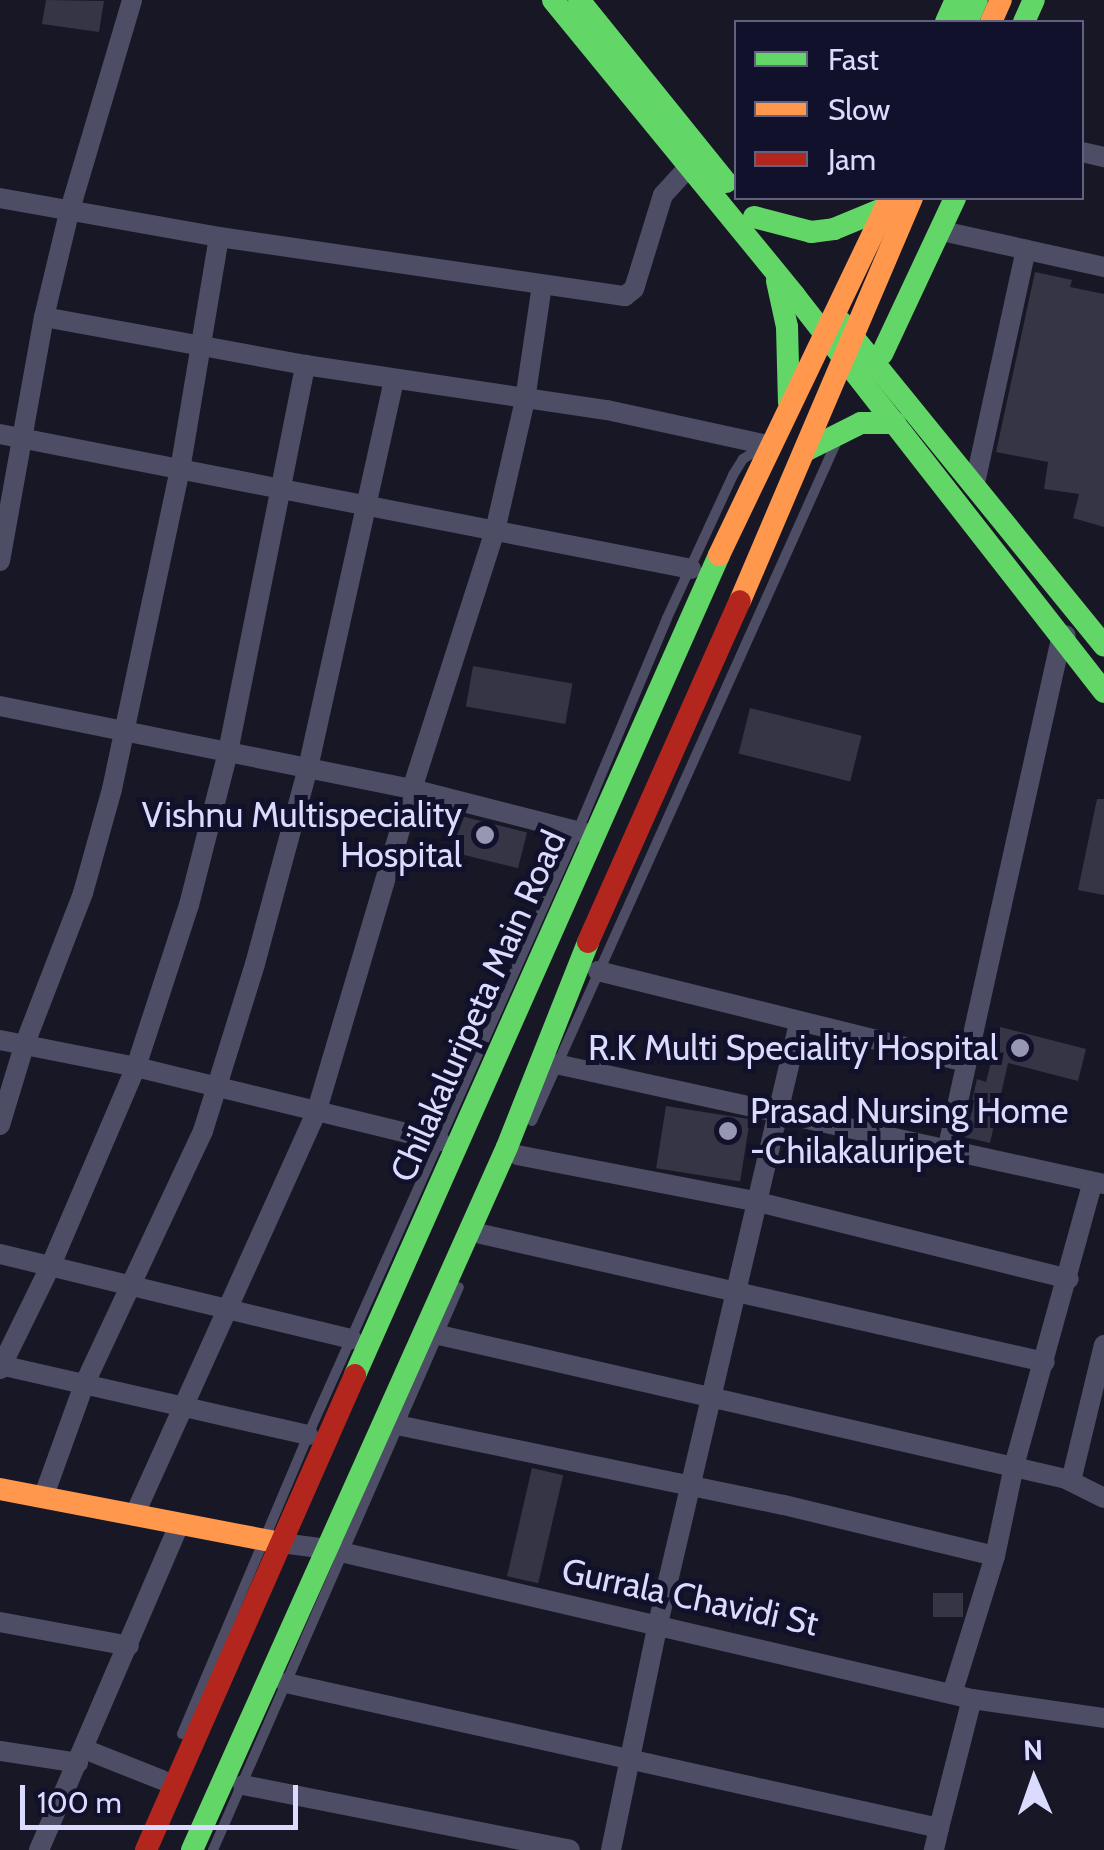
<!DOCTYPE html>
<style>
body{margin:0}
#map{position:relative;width:1104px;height:1850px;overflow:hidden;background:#181725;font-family:Cabin,sans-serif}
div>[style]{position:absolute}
.building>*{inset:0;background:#363546;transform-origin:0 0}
.lane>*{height:10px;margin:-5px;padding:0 5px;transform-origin:5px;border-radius:5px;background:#4d4e65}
.street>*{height:20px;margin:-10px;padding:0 10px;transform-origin:10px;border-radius:10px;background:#4d4e65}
.fast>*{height:22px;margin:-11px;padding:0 11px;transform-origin:11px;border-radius:11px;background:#63d668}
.slow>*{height:22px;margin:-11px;padding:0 11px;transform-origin:11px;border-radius:11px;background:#ff974d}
.jam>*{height:22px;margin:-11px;padding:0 11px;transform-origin:11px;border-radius:11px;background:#b3261e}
.dots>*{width:28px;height:28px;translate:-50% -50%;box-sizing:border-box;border:5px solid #12112b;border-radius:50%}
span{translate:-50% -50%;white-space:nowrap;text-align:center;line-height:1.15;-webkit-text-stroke:10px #12112b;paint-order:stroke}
.poi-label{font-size:35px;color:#dbdbff}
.right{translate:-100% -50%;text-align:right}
.left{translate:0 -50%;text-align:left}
.street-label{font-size:35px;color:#dbdbff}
.legend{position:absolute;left:734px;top:20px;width:350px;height:180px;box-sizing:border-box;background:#12112b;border:2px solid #626280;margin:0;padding:12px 18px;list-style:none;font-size:30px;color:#dbdbff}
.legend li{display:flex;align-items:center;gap:20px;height:50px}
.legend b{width:50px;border:2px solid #626280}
.north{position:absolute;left:984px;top:1730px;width:100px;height:100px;-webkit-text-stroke:8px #12112b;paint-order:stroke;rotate:358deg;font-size:28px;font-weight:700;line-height:40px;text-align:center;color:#dbdbff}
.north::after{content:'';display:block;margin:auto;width:35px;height:45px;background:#dbdbff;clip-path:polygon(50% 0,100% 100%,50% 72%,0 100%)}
.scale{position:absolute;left:20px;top:1785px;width:278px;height:45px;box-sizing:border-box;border:5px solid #dbdbff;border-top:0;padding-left:12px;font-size:30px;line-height:35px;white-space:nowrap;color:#dbdbff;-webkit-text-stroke:8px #12112b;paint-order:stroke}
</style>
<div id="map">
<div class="building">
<div style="clip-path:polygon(46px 0,104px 1px,99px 32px,42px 24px)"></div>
<div style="clip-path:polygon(1035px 272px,1072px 280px,1070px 287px,1104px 294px,1104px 527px,1073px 518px,1079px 494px,1044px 489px,1048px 462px,996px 452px)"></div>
<div style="left:473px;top:666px;width:101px;height:41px;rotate:10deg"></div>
<div style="left:750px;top:708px;width:115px;height:47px;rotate:14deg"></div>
<div style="clip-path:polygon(1097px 799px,1104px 799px,1104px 895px,1078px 890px)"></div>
<div style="left:461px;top:816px;width:68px;height:37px;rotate:14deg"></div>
<div style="clip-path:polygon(1000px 1027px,1086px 1049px,1078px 1081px,1008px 1063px,990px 1143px,964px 1137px,977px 1079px,986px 1082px)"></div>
<div style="left:666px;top:1106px;width:85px;height:63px;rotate:9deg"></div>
<div style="left:532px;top:1468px;width:32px;height:111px;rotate:13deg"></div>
<div style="left:933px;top:1593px;width:30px;height:24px"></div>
</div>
<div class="lane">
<div style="left:532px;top:1121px;width:743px;rotate:-65.85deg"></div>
<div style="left:182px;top:1734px;width:324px;rotate:-67.1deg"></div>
<div style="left:308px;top:1435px;width:663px;rotate:-65.95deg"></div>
<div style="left:578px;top:830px;width:230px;rotate:-67.2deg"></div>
<div style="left:667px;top:618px;width:157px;rotate:-65.2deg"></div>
<div style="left:733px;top:475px;width:19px;rotate:-58deg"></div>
<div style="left:743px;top:459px;width:19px;rotate:-32deg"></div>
<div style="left:213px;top:1850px;width:614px;rotate:-66.4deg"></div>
</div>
<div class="street">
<div style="left:1082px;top:152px;width:23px;rotate:13deg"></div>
<div style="left:0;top:198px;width:222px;rotate:10.1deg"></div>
<div style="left:219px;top:237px;width:410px;rotate:8.3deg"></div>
<div style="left:625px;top:296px;width:11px;rotate:-38deg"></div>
<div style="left:634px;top:289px;width:98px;rotate:-72.9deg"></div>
<div style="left:663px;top:195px;width:49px;rotate:-47.5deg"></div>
<div style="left:942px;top:231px;width:166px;rotate:12.5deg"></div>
<div style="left:44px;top:317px;width:265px;rotate:10.4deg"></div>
<div style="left:305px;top:365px;width:305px;rotate:8.5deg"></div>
<div style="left:607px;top:410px;width:165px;rotate:12.3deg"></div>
<div style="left:0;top:434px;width:704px;rotate:11.05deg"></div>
<div style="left:975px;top:483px;width:239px;rotate:-77.7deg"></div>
<div style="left:0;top:561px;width:248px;rotate:-79.8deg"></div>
<div style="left:44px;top:317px;width:107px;rotate:-76.5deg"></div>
<div style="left:69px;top:213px;width:222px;rotate:-73.5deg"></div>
<div style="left:0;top:706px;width:420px;rotate:11.4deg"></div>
<div style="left:412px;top:789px;width:186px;rotate:14.3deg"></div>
<div style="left:598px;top:971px;width:379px;rotate:13.9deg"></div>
<div style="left:0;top:1040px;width:139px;rotate:11.2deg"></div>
<div style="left:136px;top:1067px;width:313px;rotate:13.7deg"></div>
<div style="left:556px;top:1064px;width:561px;rotate:12.35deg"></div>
<div style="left:0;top:1125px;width:83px;rotate:-73.1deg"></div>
<div style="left:24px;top:1046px;width:164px;rotate:-68.9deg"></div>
<div style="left:83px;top:893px;width:108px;rotate:-74.4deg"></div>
<div style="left:112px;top:789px;width:326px;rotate:-78deg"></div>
<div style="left:180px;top:470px;width:236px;rotate:-80.5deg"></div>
<div style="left:947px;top:1151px;width:525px;rotate:-77.45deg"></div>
<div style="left:1061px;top:639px;width:6px;rotate:-39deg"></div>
<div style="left:517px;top:1155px;width:246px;rotate:11deg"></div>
<div style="left:758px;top:1202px;width:320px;rotate:13.9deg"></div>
<div style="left:481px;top:1234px;width:578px;rotate:12.79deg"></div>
<div style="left:0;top:1254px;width:362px;rotate:13.6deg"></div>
<div style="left:439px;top:1335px;width:643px;rotate:12.93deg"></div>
<div style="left:1066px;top:1479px;width:42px;rotate:26.6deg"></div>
<div style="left:0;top:1365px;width:316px;rotate:12.8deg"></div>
<div style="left:0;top:1369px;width:116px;rotate:-63.9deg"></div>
<div style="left:51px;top:1265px;width:215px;rotate:-66.8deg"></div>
<div style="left:136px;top:1067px;width:170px;rotate:-71.9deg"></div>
<div style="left:189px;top:905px;width:158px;rotate:-75.7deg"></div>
<div style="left:228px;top:752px;width:395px;rotate:-78.7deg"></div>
<div style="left:397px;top:1425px;width:395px;rotate:11.7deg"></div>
<div style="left:784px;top:1505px;width:217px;rotate:13.6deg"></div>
<div style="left:1071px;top:1481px;width:140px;rotate:-76.4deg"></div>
<div style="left:43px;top:1498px;width:120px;rotate:-70.1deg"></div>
<div style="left:84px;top:1385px;width:280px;rotate:-64.9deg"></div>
<div style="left:203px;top:1131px;width:175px;rotate:-72.7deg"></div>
<div style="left:255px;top:964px;width:203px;rotate:-74.9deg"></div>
<div style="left:308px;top:768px;width:398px;rotate:-77.5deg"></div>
<div style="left:134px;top:1516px;width:445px;rotate:-65.7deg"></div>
<div style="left:317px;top:1110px;width:335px;rotate:-73.5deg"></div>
<div style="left:412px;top:789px;width:271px;rotate:-72.2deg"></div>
<div style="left:495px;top:531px;width:134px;rotate:-77.1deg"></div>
<div style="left:525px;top:400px;width:116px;rotate:-81.6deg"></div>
<div style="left:281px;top:1543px;width:47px;rotate:7.3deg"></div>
<div style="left:328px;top:1549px;width:661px;rotate:13.11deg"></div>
<div style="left:972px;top:1699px;width:133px;rotate:8.2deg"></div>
<div style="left:0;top:1622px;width:131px;rotate:10.5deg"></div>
<div style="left:286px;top:1683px;width:669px;rotate:12.52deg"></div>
<div style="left:939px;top:1828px;width:23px;rotate:103deg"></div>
<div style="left:952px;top:1694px;width:145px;rotate:-72.7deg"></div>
<div style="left:995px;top:1556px;width:92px;rotate:-78.1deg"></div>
<div style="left:1014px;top:1466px;width:293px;rotate:-74.5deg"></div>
<div style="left:84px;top:1749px;width:84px;rotate:21.7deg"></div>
<div style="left:0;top:1751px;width:79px;rotate:8.7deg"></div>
<div style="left:243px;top:1785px;width:333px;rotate:11.2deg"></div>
<div style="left:939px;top:1828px;width:133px;rotate:-75.7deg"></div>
<div style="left:39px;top:1850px;width:354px;rotate:-66.7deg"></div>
<div style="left:611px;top:1850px;width:227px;rotate:-78.3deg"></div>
<div style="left:657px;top:1628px;width:621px;rotate:-76.79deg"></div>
</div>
<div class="fast">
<div style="left:553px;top:0;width:382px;rotate:50.7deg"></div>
<div style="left:795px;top:296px;width:502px;rotate:52.03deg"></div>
<div style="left:579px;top:0;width:234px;rotate:51.1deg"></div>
<div style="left:946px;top:22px;width:24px;rotate:-66deg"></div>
<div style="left:967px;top:22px;width:24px;rotate:-66deg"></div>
<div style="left:1024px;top:22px;width:24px;rotate:-66deg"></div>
<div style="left:754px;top:217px;width:59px;rotate:14.7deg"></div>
<div style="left:811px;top:232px;width:23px;rotate:-7deg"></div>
<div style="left:834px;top:229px;width:55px;rotate:-22.4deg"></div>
<div style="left:777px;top:281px;width:47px;rotate:77.7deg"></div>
<div style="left:787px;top:327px;width:75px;rotate:88.5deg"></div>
<div style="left:841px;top:322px;width:417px;rotate:50.9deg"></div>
<div style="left:882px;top:354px;width:172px;rotate:-64.9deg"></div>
<div style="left:807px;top:450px;width:60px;rotate:-26.6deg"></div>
<div style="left:861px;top:423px;width:34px"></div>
<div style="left:355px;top:1375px;width:897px;rotate:-66.06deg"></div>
<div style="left:192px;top:1850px;width:770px;rotate:-65.86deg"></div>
<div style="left:507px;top:1147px;width:220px;rotate:-68.4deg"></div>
</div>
<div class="slow">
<div style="left:991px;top:22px;width:24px;rotate:-66deg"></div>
<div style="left:719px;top:555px;width:396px;rotate:-64.4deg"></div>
<div style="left:740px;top:601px;width:438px;rotate:-66.9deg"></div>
<div style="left:0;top:1489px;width:286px;rotate:10.9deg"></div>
</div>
<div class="jam">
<div style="left:588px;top:942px;width:373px;rotate:-66deg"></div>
<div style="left:146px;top:1850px;width:519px;rotate:-66.25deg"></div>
</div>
<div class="dots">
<div style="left:485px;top:835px;background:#9796b3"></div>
<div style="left:1020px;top:1048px;background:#9796b3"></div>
<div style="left:728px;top:1131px;background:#9796b3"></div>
</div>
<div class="poi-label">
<span class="right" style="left:462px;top:835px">Vishnu Multispeciality<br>Hospital</span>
<span class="right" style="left:998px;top:1048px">R.K Multi Speciality Hospital</span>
<span class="left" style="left:750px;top:1131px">Prasad Nursing Home<br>-Chilakaluripet</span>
</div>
<div class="street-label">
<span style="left:478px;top:1006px;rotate:-66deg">Chilakaluripeta Main Road</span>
<span style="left:690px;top:1597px;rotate:12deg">Gurrala Chavidi St</span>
</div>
<ul class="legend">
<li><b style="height:12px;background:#63d668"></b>Fast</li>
<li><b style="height:12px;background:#ff974d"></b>Slow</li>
<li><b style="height:12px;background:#b3261e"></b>Jam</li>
</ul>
<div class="north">N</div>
<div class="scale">100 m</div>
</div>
